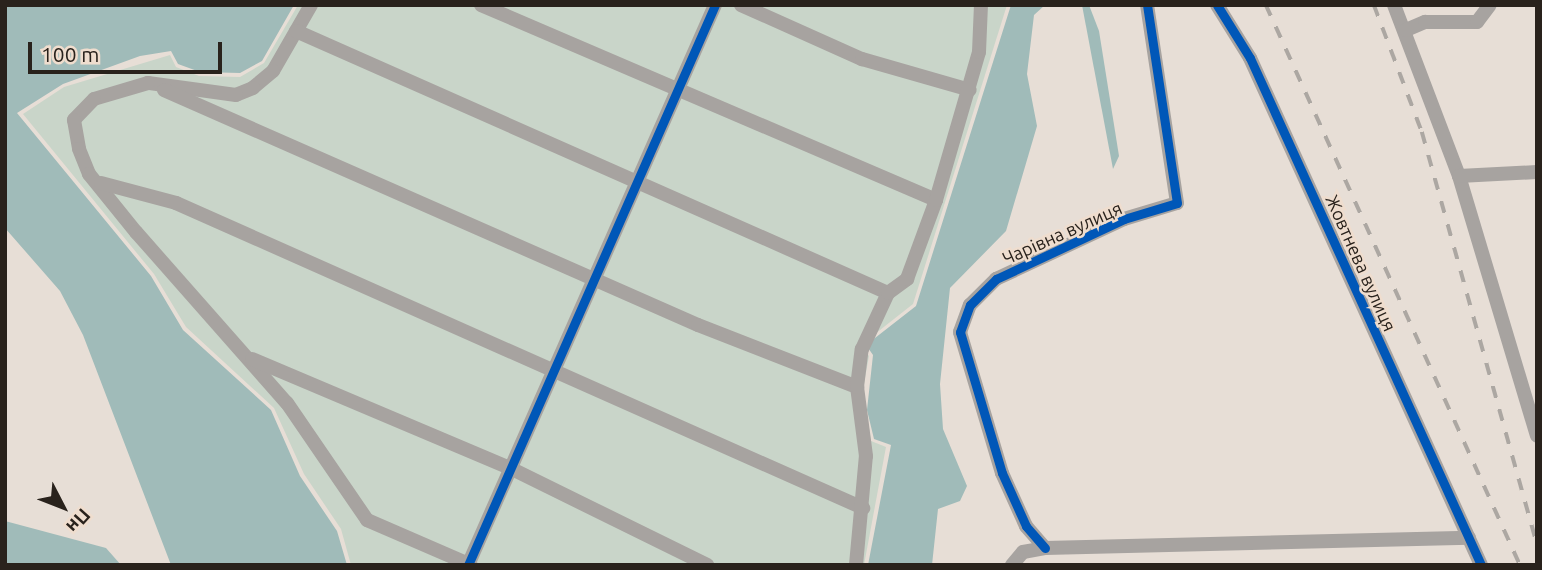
<!DOCTYPE html>
<meta charset="utf-8">
<style>
body{margin:0}
#map{position:relative;width:1542px;height:570px;overflow:hidden;background:#e7ded6;font-family:Ubuntu,sans-serif}
div>[style]{position:absolute}
.green>*{inset:0;background:#c9d5c9}
.water>*{inset:0;background:#a0bbb9}
.minor>*{height:14px;margin:-7px;padding:0 7px;transform-origin:7px;border-radius:7px;background:#a7a3a0}
.rail>*{height:3.5px;margin-top:-1.75px;transform-origin:0;background:repeating-linear-gradient(90deg,#aca7a2 0 12px,transparent 0 24px)}
.cycleway>*{height:9px;margin:-4.5px;padding:0 4.5px;transform-origin:4.5px;border-radius:4.5px;background:#0057b8}
span{translate:-50% -50%;white-space:nowrap;text-align:center;line-height:1.15;-webkit-text-stroke:5px #efddce;paint-order:stroke}
.street-label{font-size:18px;color:#29221c}
.frame{position:absolute;inset:0;border:7px solid #29221c;pointer-events:none}
.north{position:absolute;left:28px;top:472px;width:70px;height:70px;-webkit-text-stroke:5px #efddce;paint-order:stroke;rotate:132deg;font-size:19px;font-weight:700;line-height:28px;text-align:center;color:#29221c}
.north::after{content:'';display:block;margin:auto;width:24px;height:32px;background:#29221c;clip-path:polygon(50% 0,100% 100%,50% 72%,0 100%)}
.scale{position:absolute;left:28px;top:42px;width:194px;height:32px;box-sizing:border-box;border:4px solid #29221c;border-top:0;padding-left:9px;font-size:21px;line-height:24px;white-space:nowrap;color:#29221c;-webkit-text-stroke:5px #efddce;paint-order:stroke}
</style>
<div id="map">
<div class="green">
<div style="clip-path:polygon(298px 5px,1007px 5px,913px 304px,861px 345px,869px 356px,863px 389px,871px 441px,886px 447px,864px 565px,351px 565px,341px 529px,304px 474px,274px 408px,186px 327px,154px 274px,23px 114px,64px 87px,170px 55px,176px 67px,199px 76px,240px 77px,264px 63px)"></div>
</div>
<div class="water">
<div style="clip-path:polygon(5px 5px,294px 5px,262px 61px,240px 73px,200px 72px,178px 64px,171px 51px,140px 56px,63px 84px,17px 113px,151px 276px,183px 330px,271px 410px,300px 476px,337px 531px,347px 565px,171px 565px,83px 335px,60px 291px,5px 228px)"></div>
<div style="clip-path:polygon(1011px 5px,1045px 5px,1034px 15px,1027px 74px,1037px 126px,1006px 231px,950px 288px,940px 384px,943px 429px,967px 486px,960px 501px,938px 509px,932px 565px,868px 565px,891px 445px,874px 439px,867px 410px,873px 355px,866px 345px,916px 306px)"></div>
<div style="clip-path:polygon(1082px 5px,1089px 5px,1099px 31px,1119px 156px,1113px 169px)"></div>
<div style="clip-path:polygon(5px 521px,106px 548px,121px 565px,5px 565px)"></div>
</div>
<div class="minor">
<div style="left:311px;top:5px;width:76px;rotate:119.9deg"></div>
<div style="left:273px;top:71px;width:26px;rotate:140deg"></div>
<div style="left:253px;top:88px;width:18px;rotate:158deg"></div>
<div style="left:236px;top:95px;width:89px;rotate:-172.2deg"></div>
<div style="left:148px;top:83px;width:56px;rotate:163.5deg"></div>
<div style="left:94px;top:99px;width:29px;rotate:134deg"></div>
<div style="left:74px;top:120px;width:29px;rotate:80deg"></div>
<div style="left:79px;top:149px;width:27px;rotate:68deg"></div>
<div style="left:89px;top:174px;width:75px;rotate:51deg"></div>
<div style="left:136px;top:232px;width:228px;rotate:48.6deg"></div>
<div style="left:287px;top:403px;width:142px;rotate:55.6deg"></div>
<div style="left:367px;top:520px;width:113px;rotate:23.4deg"></div>
<div style="left:481px;top:5px;width:495px;rotate:23.2deg"></div>
<div style="left:741px;top:5px;width:133px;rotate:24.1deg"></div>
<div style="left:862px;top:59px;width:112px;rotate:16deg"></div>
<div style="left:1217px;top:5px;width:62px;rotate:58.1deg"></div>
<div style="left:1250px;top:58px;width:557px;rotate:65.5deg"></div>
<div style="left:1394px;top:5px;width:183px;rotate:69.2deg"></div>
<div style="left:1459px;top:176px;width:271px;rotate:73.3deg"></div>
<div style="left:1406px;top:30px;width:21px;rotate:-23deg"></div>
<div style="left:1425px;top:22px;width:52px"></div>
<div style="left:1477px;top:22px;width:21px;rotate:-53deg"></div>
<div style="left:296px;top:31px;width:647px;rotate:23.87deg"></div>
<div style="left:164px;top:90px;width:583px;rotate:23.75deg"></div>
<div style="left:698px;top:325px;width:171px;rotate:21.3deg"></div>
<div style="left:1459px;top:176px;width:78px;rotate:-2.9deg"></div>
<div style="left:101px;top:183px;width:78px;rotate:14.9deg"></div>
<div style="left:176px;top:203px;width:752px;rotate:23.94deg"></div>
<div style="left:252px;top:359px;width:280px;rotate:22.9deg"></div>
<div style="left:510px;top:468px;width:220px;rotate:26.2deg"></div>
<div style="left:1045px;top:548px;width:29px;rotate:-131deg"></div>
<div style="left:1026px;top:526px;width:58px;rotate:-114.4deg"></div>
<div style="left:1002px;top:473px;width:147px;rotate:-106.6deg"></div>
<div style="left:960px;top:332px;width:29px;rotate:-70deg"></div>
<div style="left:970px;top:305px;width:37px;rotate:-45deg"></div>
<div style="left:996px;top:279px;width:141px;rotate:-25.1deg"></div>
<div style="left:1124px;top:219px;width:55px;rotate:-16.8deg"></div>
<div style="left:1177px;top:203px;width:200px;rotate:-98.6deg"></div>
<div style="left:468px;top:565px;width:612px;rotate:-66.2deg"></div>
<div style="left:856px;top:565px;width:109px;rotate:-84.8deg"></div>
<div style="left:866px;top:456px;width:70px;rotate:-97.4deg"></div>
<div style="left:857px;top:387px;width:38px;rotate:-83deg"></div>
<div style="left:862px;top:349px;width:62px;rotate:-65.1deg"></div>
<div style="left:888px;top:293px;width:24px;rotate:-36deg"></div>
<div style="left:907px;top:279px;width:84px;rotate:-69.8deg"></div>
<div style="left:936px;top:200px;width:154px;rotate:-73.8deg"></div>
<div style="left:979px;top:52px;width:47px;rotate:-87.6deg"></div>
<div style="left:1012px;top:565px;width:17px;rotate:-50deg"></div>
<div style="left:1023px;top:552px;width:22px;rotate:-10deg"></div>
<div style="left:1045px;top:548px;width:424px;rotate:-1.4deg"></div>
</div>
<div class="rail">
<div style="left:1266px;top:5px;width:615px;rotate:65.6deg"></div>
<div style="left:1374px;top:5px;width:136px;rotate:69.3deg"></div>
<div style="left:1422px;top:132px;width:427px;rotate:74.4deg"></div>
</div>
<div class="cycleway">
<div style="left:1217px;top:5px;width:62px;rotate:58.1deg"></div>
<div style="left:1250px;top:58px;width:557px;rotate:65.5deg"></div>
<div style="left:1045px;top:548px;width:29px;rotate:-131deg"></div>
<div style="left:1026px;top:526px;width:58px;rotate:-114.4deg"></div>
<div style="left:1002px;top:473px;width:147px;rotate:-106.6deg"></div>
<div style="left:960px;top:332px;width:29px;rotate:-70deg"></div>
<div style="left:970px;top:305px;width:37px;rotate:-45deg"></div>
<div style="left:996px;top:279px;width:141px;rotate:-25.1deg"></div>
<div style="left:1124px;top:219px;width:55px;rotate:-16.8deg"></div>
<div style="left:1177px;top:203px;width:200px;rotate:-98.6deg"></div>
<div style="left:468px;top:565px;width:612px;rotate:-66.2deg"></div>
</div>
<div class="street-label">
<span style="left:1062px;top:233px;rotate:-24deg">Чарівна вулиця</span>
<span style="left:1361px;top:263px;rotate:66deg">Жовтнева вулиця</span>
</div>
<div class="frame"></div>
<div class="north">Пн</div>
<div class="scale">100 m</div>
</div>
